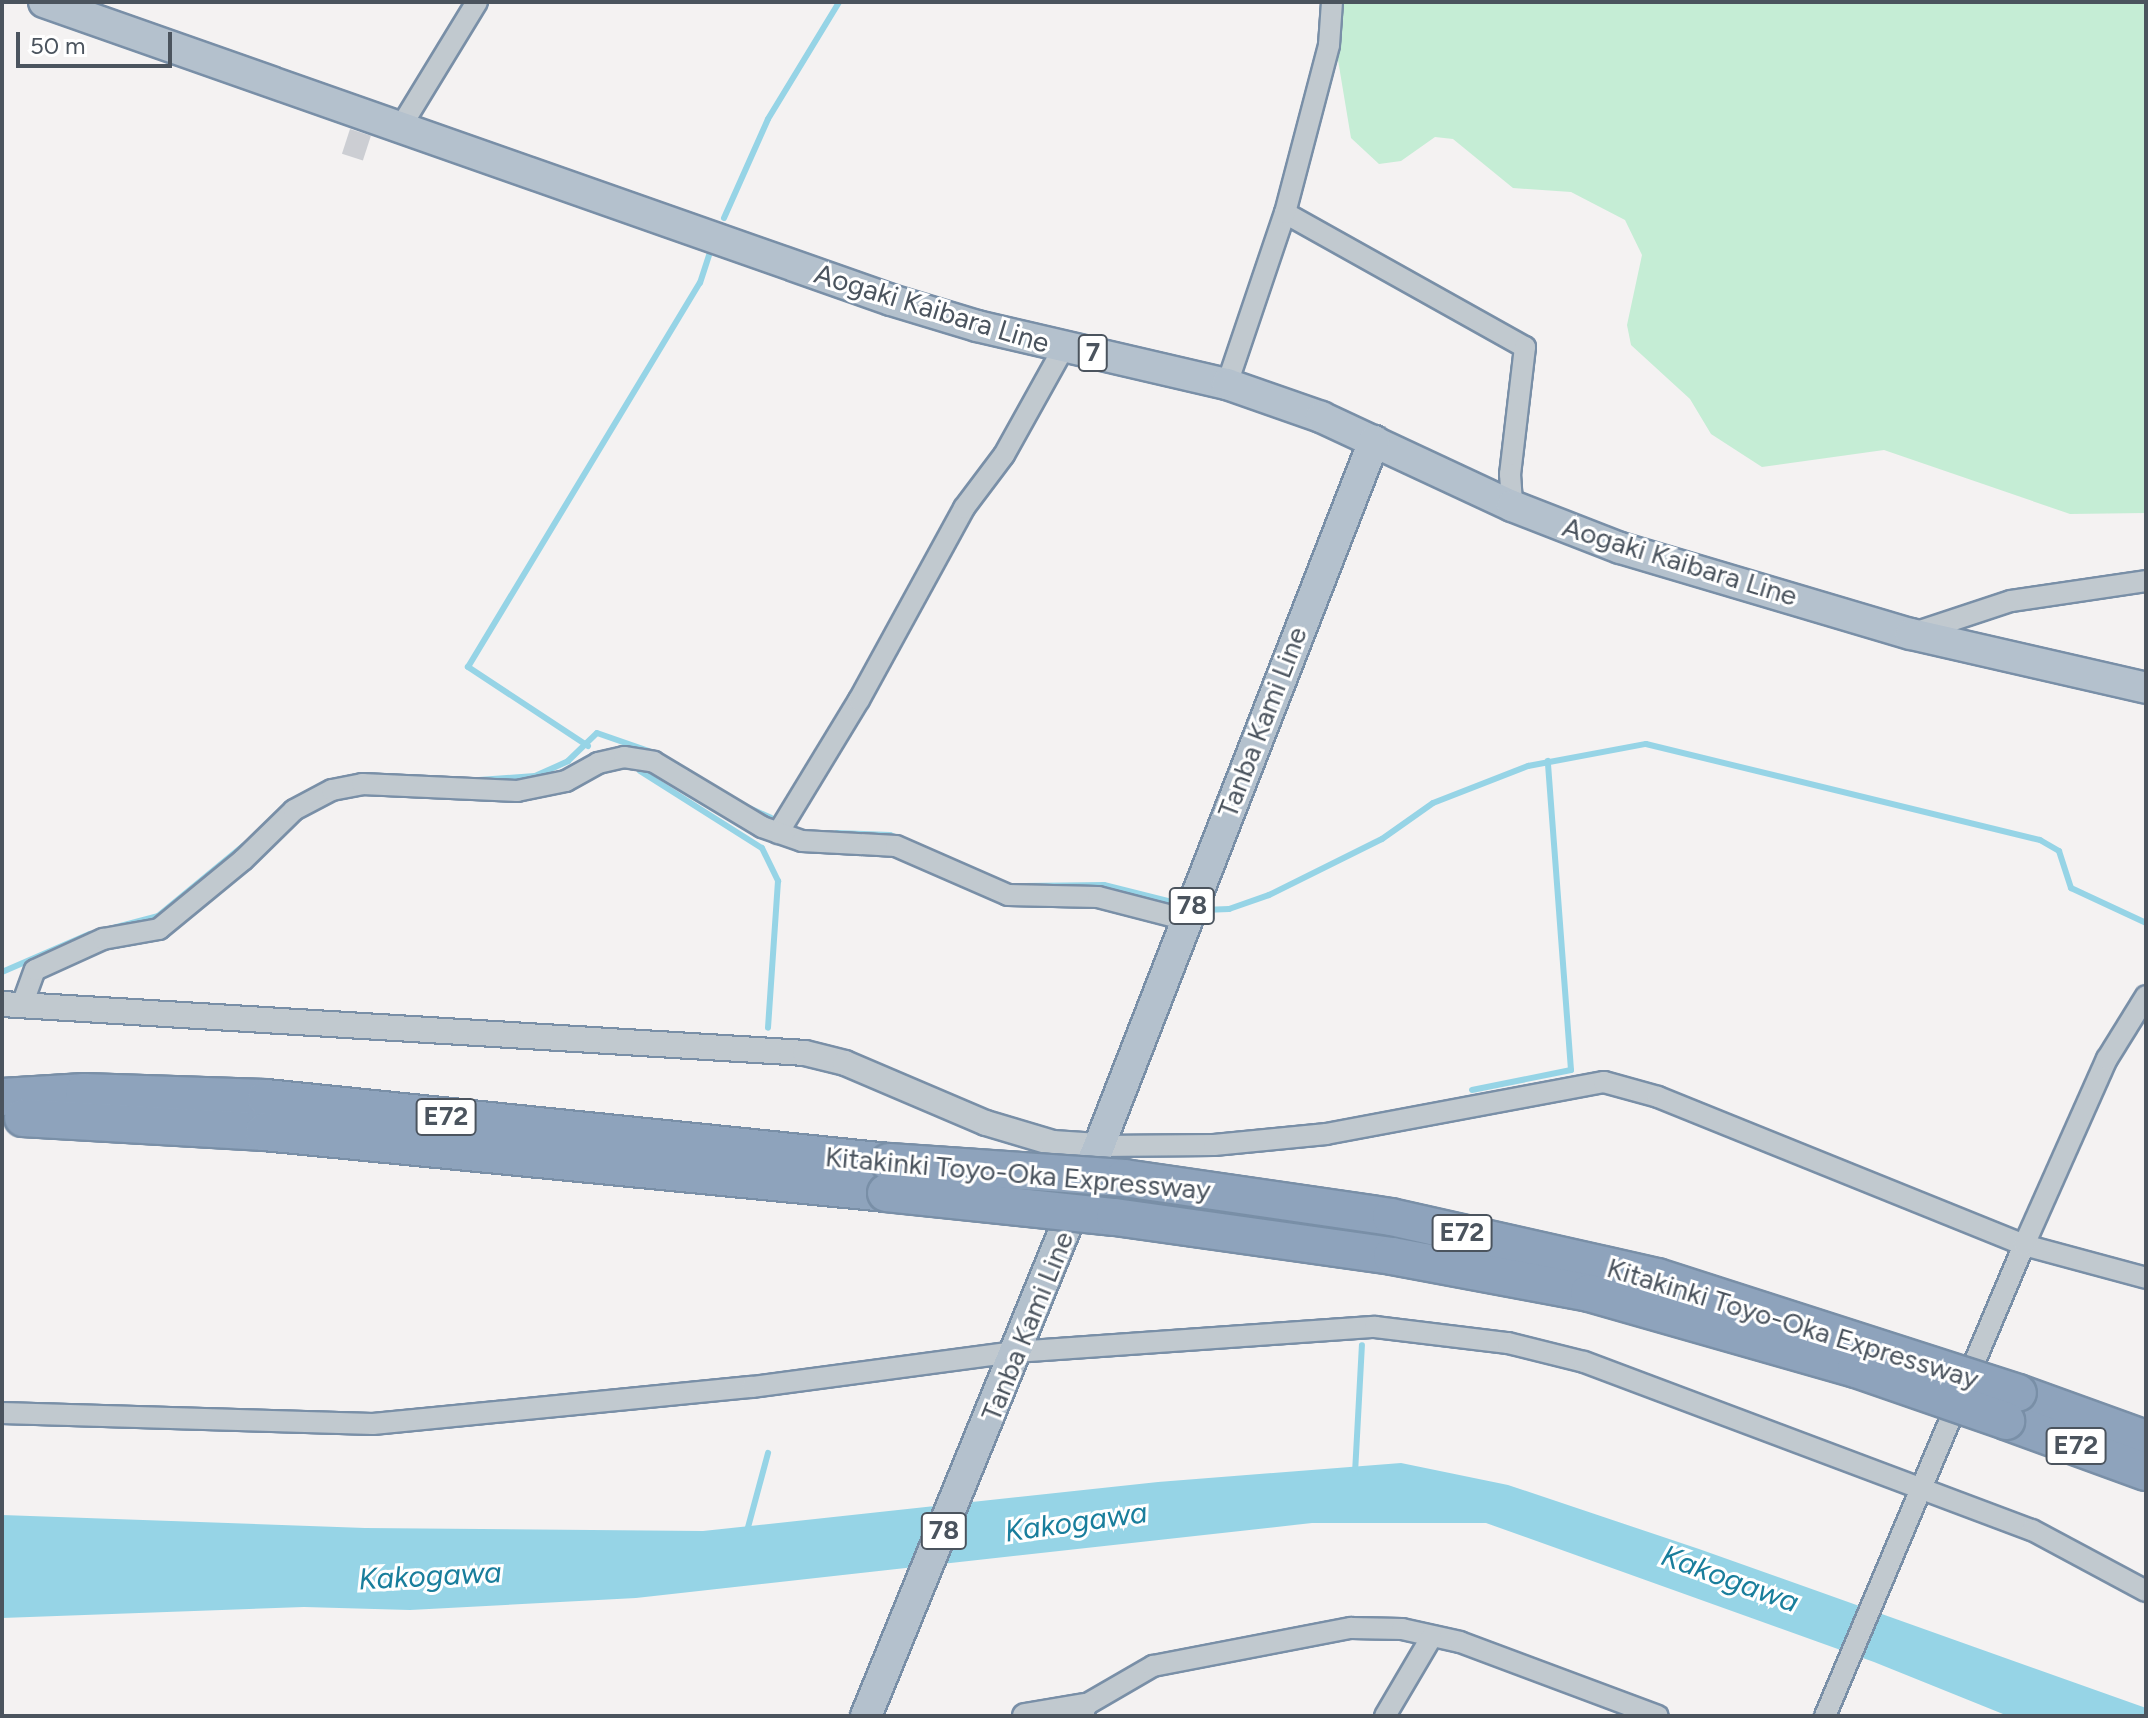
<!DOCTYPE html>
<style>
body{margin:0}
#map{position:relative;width:2148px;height:1718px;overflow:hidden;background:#f4f2f2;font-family:Figtree,sans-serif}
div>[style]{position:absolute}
.green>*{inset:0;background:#c5edd5}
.water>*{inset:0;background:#96d4e6}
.stream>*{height:6px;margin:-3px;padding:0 3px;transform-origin:3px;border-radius:3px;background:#96d4e6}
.building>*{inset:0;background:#ccced3;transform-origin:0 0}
.roads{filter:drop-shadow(2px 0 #798fa7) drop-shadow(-2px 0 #798fa7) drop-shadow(0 2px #798fa7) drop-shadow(0 -2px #798fa7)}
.minor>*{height:20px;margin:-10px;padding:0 10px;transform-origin:10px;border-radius:10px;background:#c1c9cf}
.tertiary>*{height:24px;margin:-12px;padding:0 12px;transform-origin:12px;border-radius:12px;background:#c1c9cf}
.primary>*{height:30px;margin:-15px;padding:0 15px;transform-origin:15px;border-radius:15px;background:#b4c1cd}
.motorway>*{height:36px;margin:-18px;padding:0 18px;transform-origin:18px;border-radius:18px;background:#8ea3bc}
.bridges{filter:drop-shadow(2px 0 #798fa7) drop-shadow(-2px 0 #798fa7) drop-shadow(0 2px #798fa7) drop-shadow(0 -2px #798fa7)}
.motorway-bridge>*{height:36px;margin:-18px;padding:0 18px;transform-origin:18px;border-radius:18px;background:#8ea3bc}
span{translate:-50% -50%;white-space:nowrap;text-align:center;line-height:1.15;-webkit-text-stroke:6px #fff;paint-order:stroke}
.shield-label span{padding:2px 6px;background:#fff;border:2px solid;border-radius:6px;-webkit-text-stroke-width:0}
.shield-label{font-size:26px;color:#4b545e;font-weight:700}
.street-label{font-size:28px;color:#4b545e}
.water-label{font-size:30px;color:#197e9c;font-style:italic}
.frame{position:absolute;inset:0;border:4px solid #4b545e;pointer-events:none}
.scale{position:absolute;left:16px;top:32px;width:156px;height:36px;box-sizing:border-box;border:4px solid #4b545e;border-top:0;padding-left:10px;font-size:24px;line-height:28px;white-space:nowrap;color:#4b545e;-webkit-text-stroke:6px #fff;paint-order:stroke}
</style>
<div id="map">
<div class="green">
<div style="clip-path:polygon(1335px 2px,2146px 2px,2146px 513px,2070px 514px,1884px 450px,1762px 467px,1711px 434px,1690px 399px,1631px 345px,1627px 325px,1642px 255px,1625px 220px,1571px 192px,1513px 188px,1453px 139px,1435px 137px,1401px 161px,1379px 164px,1351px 138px,1330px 12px)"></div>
</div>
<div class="water">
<div style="clip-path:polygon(1401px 1463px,1508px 1485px,1699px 1549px,2146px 1708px,2146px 1716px,2008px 1716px,1874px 1662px,1486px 1523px,1312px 1523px,636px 1598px,410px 1610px,304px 1607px,2px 1618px,2px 1515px,365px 1528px,703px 1531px,1158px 1482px)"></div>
</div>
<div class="stream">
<div style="left:724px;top:218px;width:108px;rotate:-66deg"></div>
<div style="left:768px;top:119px;width:137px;rotate:-58.7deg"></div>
<div style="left:588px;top:746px;width:144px;rotate:-146.6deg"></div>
<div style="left:468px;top:667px;width:449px;rotate:-58.9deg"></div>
<div style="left:700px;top:283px;width:33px;rotate:-72deg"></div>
<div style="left:640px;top:771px;width:144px;rotate:32.3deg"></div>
<div style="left:762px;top:848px;width:37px;rotate:64deg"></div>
<div style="left:778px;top:881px;width:147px;rotate:93.9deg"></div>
<div style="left:479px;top:780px;width:56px;rotate:-4.1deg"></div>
<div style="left:535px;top:776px;width:36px;rotate:-24deg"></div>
<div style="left:568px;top:761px;width:40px;rotate:-44deg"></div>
<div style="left:597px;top:733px;width:67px;rotate:19.2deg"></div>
<div style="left:289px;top:803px;width:29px;rotate:-29deg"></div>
<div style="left:749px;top:808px;width:24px;rotate:24deg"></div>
<div style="left:837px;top:833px;width:53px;rotate:2.2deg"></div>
<div style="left:890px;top:835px;width:31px;rotate:21deg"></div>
<div style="left:1025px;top:886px;width:79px;rotate:-0.7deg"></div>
<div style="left:1104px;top:885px;width:78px;rotate:14deg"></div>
<div style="left:1203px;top:910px;width:26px;rotate:-2deg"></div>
<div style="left:1229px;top:909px;width:42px;rotate:-19.3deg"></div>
<div style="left:1269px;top:895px;width:126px;rotate:-26.4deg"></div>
<div style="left:1382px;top:839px;width:62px;rotate:-35.2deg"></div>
<div style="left:1433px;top:803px;width:102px;rotate:-21.3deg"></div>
<div style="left:1528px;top:766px;width:120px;rotate:-10.6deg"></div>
<div style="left:1646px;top:744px;width:406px;rotate:13.7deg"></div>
<div style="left:2040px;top:840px;width:22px;rotate:30deg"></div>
<div style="left:2059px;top:851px;width:39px;rotate:72deg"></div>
<div style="left:2071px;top:888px;width:83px;rotate:25deg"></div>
<div style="left:113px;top:928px;width:47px;rotate:-14.9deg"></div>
<div style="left:158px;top:916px;width:110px;rotate:-39.5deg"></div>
<div style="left:2px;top:972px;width:96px;rotate:-23.4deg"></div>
<div style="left:1472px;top:1090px;width:101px;rotate:-11.4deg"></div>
<div style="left:1571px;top:1070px;width:310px;rotate:-94.3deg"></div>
<div style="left:1355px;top:1473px;width:128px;rotate:-86.9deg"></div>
<div style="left:747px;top:1531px;width:81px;rotate:-74.9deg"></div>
</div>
<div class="building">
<div style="left:350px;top:129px;width:22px;height:26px;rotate:18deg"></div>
</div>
<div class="roads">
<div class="minor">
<div style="left:400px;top:128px;width:148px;rotate:-58.6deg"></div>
<div style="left:1285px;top:213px;width:275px;rotate:29.2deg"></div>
<div style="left:1525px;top:347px;width:128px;rotate:96.7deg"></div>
<div style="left:1510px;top:474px;width:32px;rotate:86deg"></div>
<div style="left:1227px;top:384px;width:181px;rotate:-71.3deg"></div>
<div style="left:1285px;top:213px;width:174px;rotate:-75.3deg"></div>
<div style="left:1329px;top:45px;width:43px;rotate:-86deg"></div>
<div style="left:1911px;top:634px;width:105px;rotate:-18.3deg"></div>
<div style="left:2011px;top:601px;width:136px;rotate:-8.4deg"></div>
<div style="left:778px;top:833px;width:156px;rotate:-58.7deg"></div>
<div style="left:859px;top:700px;width:219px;rotate:-61.3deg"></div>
<div style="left:964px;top:508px;width:66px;rotate:-53deg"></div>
<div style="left:1004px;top:455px;width:124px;rotate:-60.9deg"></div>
<div style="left:22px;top:1005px;width:37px;rotate:-70deg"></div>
<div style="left:35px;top:970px;width:75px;rotate:-24.5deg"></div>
<div style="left:103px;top:939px;width:57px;rotate:-10.1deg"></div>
<div style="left:159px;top:929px;width:109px;rotate:-39.4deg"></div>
<div style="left:243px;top:860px;width:71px;rotate:-44.4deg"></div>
<div style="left:294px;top:810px;width:43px;rotate:-27.8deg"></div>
<div style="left:332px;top:790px;width:31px;rotate:-11deg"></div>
<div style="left:362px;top:784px;width:155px;rotate:2.6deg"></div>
<div style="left:517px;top:791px;width:50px;rotate:-11.5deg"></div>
<div style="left:566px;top:781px;width:37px;rotate:-29deg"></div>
<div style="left:598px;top:763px;width:27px;rotate:-13deg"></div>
<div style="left:624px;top:757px;width:30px;rotate:9deg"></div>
<div style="left:654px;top:762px;width:126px;rotate:31deg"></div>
<div style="left:762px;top:827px;width:42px;rotate:19.3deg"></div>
<div style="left:802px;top:841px;width:94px;rotate:3deg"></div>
<div style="left:896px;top:846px;width:122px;rotate:23.6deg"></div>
<div style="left:1008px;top:895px;width:90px;rotate:1.3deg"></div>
<div style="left:1098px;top:897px;width:92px;rotate:14.5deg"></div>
<div style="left:1099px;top:1146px;width:115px;rotate:-0.5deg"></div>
<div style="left:1214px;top:1145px;width:113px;rotate:-5.6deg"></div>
<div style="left:1326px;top:1134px;width:283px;rotate:-10.6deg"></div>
<div style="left:1604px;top:1082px;width:56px;rotate:15.5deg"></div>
<div style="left:1658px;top:1097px;width:395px;rotate:22deg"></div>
<div style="left:2024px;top:1245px;width:126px;rotate:15.1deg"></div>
<div style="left:2px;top:1413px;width:371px;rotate:1.7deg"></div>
<div style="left:373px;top:1424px;width:381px;rotate:-5.6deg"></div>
<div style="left:752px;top:1387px;width:265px;rotate:-7.6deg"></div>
<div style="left:1015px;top:1352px;width:361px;rotate:-4deg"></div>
<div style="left:1375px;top:1327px;width:134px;rotate:6.9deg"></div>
<div style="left:1508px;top:1343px;width:78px;rotate:14deg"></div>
<div style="left:1584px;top:1362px;width:478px;rotate:20.6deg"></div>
<div style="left:2032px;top:1530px;width:129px;rotate:28.2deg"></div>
<div style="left:1084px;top:1716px;width:10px;rotate:-90deg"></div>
<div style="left:1084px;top:1706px;width:80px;rotate:-30.1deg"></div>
<div style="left:1153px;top:1666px;width:202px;rotate:-10.9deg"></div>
<div style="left:1351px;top:1628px;width:51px;rotate:1.1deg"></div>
<div style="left:1402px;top:1629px;width:59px;rotate:12.6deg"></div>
<div style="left:1460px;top:1642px;width:211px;rotate:20.5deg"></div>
<div style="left:1385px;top:1716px;width:91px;rotate:-59.5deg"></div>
<div style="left:1825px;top:1716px;width:511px;rotate:-67.1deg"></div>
<div style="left:2024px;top:1245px;width:204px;rotate:-66deg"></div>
<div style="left:2107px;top:1059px;width:74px;rotate:-58.2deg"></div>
</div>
<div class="tertiary">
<div style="left:2px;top:1004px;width:804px;rotate:3.49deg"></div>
<div style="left:805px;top:1053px;width:41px;rotate:14deg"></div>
<div style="left:845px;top:1063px;width:153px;rotate:23.1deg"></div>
<div style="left:986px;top:1123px;width:70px;rotate:16.6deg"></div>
<div style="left:1053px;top:1143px;width:46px;rotate:3.7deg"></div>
<div style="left:1025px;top:1716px;width:60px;rotate:-9.6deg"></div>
</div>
<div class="primary">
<div style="left:44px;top:2px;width:898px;rotate:19.38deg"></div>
<div style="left:891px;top:300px;width:90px;rotate:16.8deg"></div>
<div style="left:977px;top:326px;width:257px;rotate:13.1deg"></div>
<div style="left:1227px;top:384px;width:100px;rotate:19.3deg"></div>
<div style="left:1321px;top:417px;width:211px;rotate:25deg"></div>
<div style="left:1512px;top:506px;width:116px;rotate:21.3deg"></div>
<div style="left:1620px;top:548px;width:303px;rotate:16.5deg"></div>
<div style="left:1911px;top:634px;width:241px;rotate:12.9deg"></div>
<div style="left:866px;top:1716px;width:616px;rotate:-67.77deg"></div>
<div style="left:1099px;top:1146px;width:757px;rotate:-68.69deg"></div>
</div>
<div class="motorway">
<div style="left:2px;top:1097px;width:82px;rotate:-3.5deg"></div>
<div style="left:84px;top:1092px;width:182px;rotate:1.9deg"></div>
<div style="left:266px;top:1098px;width:626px;rotate:5.87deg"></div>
<div style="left:23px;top:1118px;width:241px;rotate:3.3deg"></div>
<div style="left:264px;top:1132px;width:625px;rotate:5.6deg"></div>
<div style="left:2018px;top:1393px;width:136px;rotate:19.8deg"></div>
<div style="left:2006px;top:1421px;width:149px;rotate:20deg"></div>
</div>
</div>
<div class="bridges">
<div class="motorway-bridge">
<div style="left:889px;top:1162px;width:236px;rotate:3.9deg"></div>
<div style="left:1124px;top:1178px;width:270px;rotate:8.3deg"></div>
<div style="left:1391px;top:1217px;width:273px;rotate:12.7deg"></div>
<div style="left:1657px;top:1277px;width:379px;rotate:17.8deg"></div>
<div style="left:886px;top:1193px;width:230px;rotate:6deg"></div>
<div style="left:1115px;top:1217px;width:280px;rotate:8deg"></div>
<div style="left:1392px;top:1256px;width:200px;rotate:10.6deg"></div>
<div style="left:1589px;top:1293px;width:278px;rotate:15.9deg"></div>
<div style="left:1856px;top:1369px;width:159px;rotate:19.1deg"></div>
</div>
</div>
<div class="shield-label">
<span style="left:1093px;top:353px">7</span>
<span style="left:1192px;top:906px">78</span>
<span style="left:446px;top:1117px">E72</span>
<span style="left:1462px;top:1233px">E72</span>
<span style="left:2076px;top:1446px">E72</span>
<span style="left:944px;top:1531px">78</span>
</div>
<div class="street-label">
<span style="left:932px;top:308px;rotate:17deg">Aogaki Kaibara Line</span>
<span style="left:1680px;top:561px;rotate:17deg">Aogaki Kaibara Line</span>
<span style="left:1262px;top:722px;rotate:-69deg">Tanba Kami Line</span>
<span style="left:1018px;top:1173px;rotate:5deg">Kitakinki Toyo-Oka Expressway</span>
<span style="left:1793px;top:1323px;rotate:17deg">Kitakinki Toyo-Oka Expressway</span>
<span style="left:1027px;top:1326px;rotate:-68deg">Tanba Kami Line</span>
</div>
<div class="water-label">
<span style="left:1076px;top:1522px;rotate:-8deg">Kakogawa</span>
<span style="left:430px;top:1576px;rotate:-3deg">Kakogawa</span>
<span style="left:1730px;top:1579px;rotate:20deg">Kakogawa</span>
</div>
<div class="frame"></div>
<div class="scale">50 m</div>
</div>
